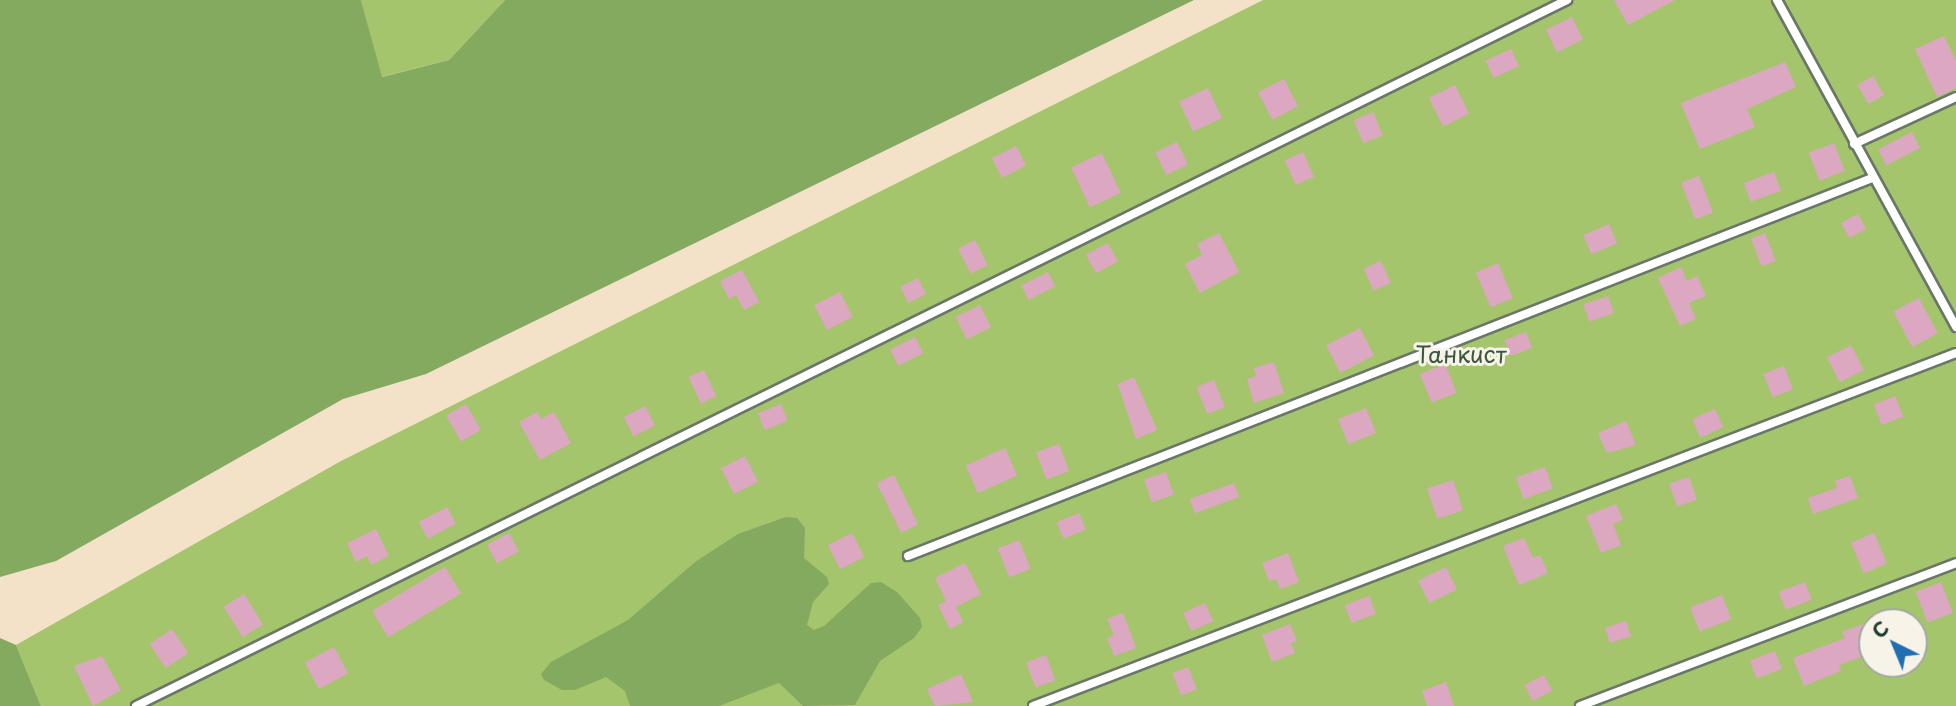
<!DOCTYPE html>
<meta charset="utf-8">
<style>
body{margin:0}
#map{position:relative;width:1956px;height:706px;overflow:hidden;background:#f3e2c8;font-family:"Playpen Sans",sans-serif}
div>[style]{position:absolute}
.green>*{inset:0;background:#a5c56d}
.forest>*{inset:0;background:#84aa60}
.building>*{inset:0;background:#dca7c1;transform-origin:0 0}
.roads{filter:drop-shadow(2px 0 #697768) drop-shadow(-2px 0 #697768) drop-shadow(0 2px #697768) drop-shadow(0 -2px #697768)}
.service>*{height:8px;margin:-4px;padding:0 4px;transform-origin:4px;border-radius:4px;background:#fff}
span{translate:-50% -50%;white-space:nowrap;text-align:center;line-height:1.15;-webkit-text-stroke:6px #f7f3e8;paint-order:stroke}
.park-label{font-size:23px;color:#3a583f}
.north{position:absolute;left:1858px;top:608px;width:70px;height:70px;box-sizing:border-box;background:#f7f3e8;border:2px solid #a1aaa0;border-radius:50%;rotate:317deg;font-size:19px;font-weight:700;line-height:28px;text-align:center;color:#1f3d34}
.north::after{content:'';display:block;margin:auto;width:24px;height:32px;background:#1f6fb2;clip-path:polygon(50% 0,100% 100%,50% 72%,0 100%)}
</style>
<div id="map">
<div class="green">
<div style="clip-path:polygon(361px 0,505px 0,449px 60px,381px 77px)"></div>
<div style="clip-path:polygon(evenodd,1263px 0,1956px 0,1956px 706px,41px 706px,16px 645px,341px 461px,1263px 0,1872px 622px,1914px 622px,1914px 664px,1872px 664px,1872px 622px)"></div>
</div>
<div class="forest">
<div style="clip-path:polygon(0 0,361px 0,382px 77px,449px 60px,505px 0,1194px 0,426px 374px,343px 399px,56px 561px,0 577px)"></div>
<div style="clip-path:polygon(786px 517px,797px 518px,805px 528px,804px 558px,827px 577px,829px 584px,813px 602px,807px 625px,814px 630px,824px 626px,871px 583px,881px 582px,897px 592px,920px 618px,922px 627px,914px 638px,880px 661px,855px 705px,803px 706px,779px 683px,719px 706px,630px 706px,625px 691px,606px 677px,575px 690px,562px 690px,544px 680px,541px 674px,551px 662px,628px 620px,695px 562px,738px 534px)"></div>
<div style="clip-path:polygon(0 638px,16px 645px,41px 706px,0 706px)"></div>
</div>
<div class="building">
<div style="clip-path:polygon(1614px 0,1675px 0,1628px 25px)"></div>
<div style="left:1572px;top:17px;width:25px;height:29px;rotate:64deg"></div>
<div style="clip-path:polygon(1944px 36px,1956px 61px,1956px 88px,1937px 97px,1915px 49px)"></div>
<div style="left:1511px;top:49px;width:19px;height:28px;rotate:65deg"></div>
<div style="clip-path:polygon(1785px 62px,1796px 87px,1747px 109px,1755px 127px,1700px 149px,1681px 103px)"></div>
<div style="left:1873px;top:76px;width:22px;height:18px;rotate:60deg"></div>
<div style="left:1284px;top:79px;width:31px;height:29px;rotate:63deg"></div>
<div style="left:1455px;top:85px;width:32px;height:29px;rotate:64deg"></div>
<div style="left:1208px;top:88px;width:33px;height:32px;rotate:65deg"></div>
<div style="left:1373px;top:112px;width:25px;height:21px;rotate:67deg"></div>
<div style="left:1912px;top:132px;width:18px;height:38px;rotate:63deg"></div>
<div style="left:1177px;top:142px;width:25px;height:24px;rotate:64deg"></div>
<div style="left:1834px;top:143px;width:30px;height:27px;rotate:69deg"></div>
<div style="left:1016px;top:146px;width:22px;height:27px;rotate:63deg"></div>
<div style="left:1303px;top:152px;width:27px;height:20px;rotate:66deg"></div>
<div style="left:1102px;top:153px;width:44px;height:34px;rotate:65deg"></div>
<div style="left:1774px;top:172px;width:20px;height:32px;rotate:70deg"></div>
<div style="left:1699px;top:176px;width:39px;height:19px;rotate:69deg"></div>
<div style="left:1858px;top:214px;width:17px;height:19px;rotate:62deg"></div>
<div style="left:1609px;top:224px;width:21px;height:28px;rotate:67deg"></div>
<div style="clip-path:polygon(1219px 233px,1239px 272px,1200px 293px,1185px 264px,1202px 255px,1197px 244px)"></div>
<div style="left:1765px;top:233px;width:30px;height:15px;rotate:69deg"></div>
<div style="left:975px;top:240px;width:28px;height:19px;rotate:63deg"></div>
<div style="left:1108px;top:243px;width:21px;height:25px;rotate:62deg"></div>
<div style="left:1381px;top:261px;width:24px;height:19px;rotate:66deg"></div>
<div style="left:1498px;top:263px;width:38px;height:24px;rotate:67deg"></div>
<div style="clip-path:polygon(1681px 267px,1687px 281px,1697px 276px,1706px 296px,1689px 303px,1696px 319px,1680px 326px,1658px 278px)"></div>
<div style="clip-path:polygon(742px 270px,759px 302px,744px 310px,736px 295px,729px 299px,720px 281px)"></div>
<div style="left:1048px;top:272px;width:16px;height:30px;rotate:63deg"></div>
<div style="left:918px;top:278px;width:18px;height:20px;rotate:63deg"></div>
<div style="left:840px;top:292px;width:28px;height:29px;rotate:63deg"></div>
<div style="left:1608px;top:296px;width:18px;height:26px;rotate:71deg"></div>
<div style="left:1919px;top:298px;width:40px;height:29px;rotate:62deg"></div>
<div style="left:980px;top:305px;width:25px;height:27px;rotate:64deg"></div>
<div style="left:1360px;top:328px;width:31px;height:38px;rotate:63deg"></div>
<div style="left:1526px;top:332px;width:17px;height:23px;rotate:69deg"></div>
<div style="left:915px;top:337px;width:18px;height:28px;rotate:63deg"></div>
<div style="left:1851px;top:345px;width:28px;height:27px;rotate:63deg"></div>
<div style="clip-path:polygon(1274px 362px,1284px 393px,1254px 403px,1247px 379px,1256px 376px,1254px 368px)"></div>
<div style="left:1445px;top:364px;width:31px;height:27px;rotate:68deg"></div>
<div style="left:1784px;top:366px;width:25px;height:22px;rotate:69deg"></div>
<div style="left:704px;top:370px;width:29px;height:17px;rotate:65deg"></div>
<div style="clip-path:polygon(1134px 377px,1157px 430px,1136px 439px,1118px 384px)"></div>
<div style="left:1214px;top:380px;width:29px;height:19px;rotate:68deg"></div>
<div style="left:1895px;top:396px;width:22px;height:23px;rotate:68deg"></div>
<div style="left:466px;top:404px;width:30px;height:23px;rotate:60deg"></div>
<div style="left:781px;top:404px;width:18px;height:25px;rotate:68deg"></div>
<div style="left:645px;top:406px;width:22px;height:24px;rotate:63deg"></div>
<div style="left:1366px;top:408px;width:27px;height:30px;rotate:68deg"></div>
<div style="left:1715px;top:409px;width:20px;height:25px;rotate:66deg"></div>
<div style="clip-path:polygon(537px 412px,541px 419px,554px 412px,571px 443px,540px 460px,519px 422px)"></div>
<div style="clip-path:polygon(1626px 421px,1636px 445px,1607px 453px,1598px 433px)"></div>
<div style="left:1059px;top:444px;width:29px;height:24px;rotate:70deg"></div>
<div style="left:1005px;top:448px;width:30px;height:43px;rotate:66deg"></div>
<div style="left:745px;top:456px;width:29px;height:27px;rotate:63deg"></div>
<div style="left:1545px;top:467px;width:23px;height:31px;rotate:70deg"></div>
<div style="left:1166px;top:472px;width:24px;height:23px;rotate:71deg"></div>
<div style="left:894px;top:475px;width:55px;height:19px;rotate:64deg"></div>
<div style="clip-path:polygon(1850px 476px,1858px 498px,1813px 514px,1808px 498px,1837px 488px,1835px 481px)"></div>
<div style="left:1689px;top:477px;width:24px;height:21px;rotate:71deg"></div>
<div style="left:1453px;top:480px;width:32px;height:27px;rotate:72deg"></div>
<div style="left:1234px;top:483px;width:15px;height:47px;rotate:70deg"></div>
<div style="clip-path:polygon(1616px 504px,1623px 520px,1613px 524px,1621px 545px,1601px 553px,1586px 516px)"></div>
<div style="left:447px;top:507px;width:19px;height:32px;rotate:62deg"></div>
<div style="left:1079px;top:513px;width:18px;height:24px;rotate:68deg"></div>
<div style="clip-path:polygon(376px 529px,389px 556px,371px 565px,367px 556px,356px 562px,347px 543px)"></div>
<div style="left:509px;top:533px;width:21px;height:25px;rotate:62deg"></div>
<div style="left:852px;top:533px;width:27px;height:27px;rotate:63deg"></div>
<div style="left:1874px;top:533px;width:33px;height:25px;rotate:67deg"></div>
<div style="clip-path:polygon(1524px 538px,1533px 558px,1540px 555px,1548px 573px,1519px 585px,1503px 546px)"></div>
<div style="left:1019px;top:540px;width:31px;height:23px;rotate:68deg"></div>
<div style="clip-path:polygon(1288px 553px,1299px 582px,1280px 589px,1276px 579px,1269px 581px,1262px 563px)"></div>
<div style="clip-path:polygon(965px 563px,981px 594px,956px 607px,963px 622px,950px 629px,938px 605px,946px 601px,935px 578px)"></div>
<div style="left:445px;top:567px;width:31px;height:85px;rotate:59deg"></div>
<div style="left:1446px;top:567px;width:25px;height:31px;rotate:64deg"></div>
<div style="left:1805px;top:582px;width:19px;height:28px;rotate:69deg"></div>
<div style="left:1941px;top:582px;width:33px;height:27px;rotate:69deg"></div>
<div style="left:244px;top:594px;width:36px;height:24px;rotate:58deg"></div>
<div style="left:1722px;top:595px;width:26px;height:34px;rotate:69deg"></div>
<div style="left:1369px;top:596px;width:19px;height:26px;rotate:69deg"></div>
<div style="left:1205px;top:603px;width:20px;height:24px;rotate:66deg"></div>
<div style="clip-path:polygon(1123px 613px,1136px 648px,1114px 656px,1107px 638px,1114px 635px,1107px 619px)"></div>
<div style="left:1626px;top:621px;width:16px;height:22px;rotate:72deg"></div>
<div style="clip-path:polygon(1866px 623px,1872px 653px,1839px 665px,1841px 671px,1804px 686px,1793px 658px,1845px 638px,1842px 632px)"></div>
<div style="clip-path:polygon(1290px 624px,1297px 641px,1291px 643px,1295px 653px,1272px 662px,1262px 635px)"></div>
<div style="left:172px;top:629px;width:29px;height:27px;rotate:56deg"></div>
<div style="left:334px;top:647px;width:30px;height:33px;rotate:62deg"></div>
<div style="left:1775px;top:651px;width:19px;height:27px;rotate:69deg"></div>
<div style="left:1046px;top:655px;width:27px;height:21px;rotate:70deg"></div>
<div style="clip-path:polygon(102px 656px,121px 690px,93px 706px,74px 666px)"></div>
<div style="left:1188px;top:667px;width:24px;height:17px;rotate:68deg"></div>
<div style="clip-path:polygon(961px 674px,973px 702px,935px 706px,927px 689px)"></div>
<div style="left:1544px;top:675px;width:18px;height:22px;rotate:63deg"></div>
<div style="clip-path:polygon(1446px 682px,1454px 706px,1427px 706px,1422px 691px)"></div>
</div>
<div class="roads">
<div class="service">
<div style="left:1777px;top:0;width:373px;rotate:61.3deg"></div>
<div style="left:1854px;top:144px;width:112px;rotate:-24.7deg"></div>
<div style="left:908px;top:556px;width:1035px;rotate:-21.41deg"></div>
<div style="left:136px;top:706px;width:1596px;rotate:-26.26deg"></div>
<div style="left:1033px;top:706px;width:988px;rotate:-20.93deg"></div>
<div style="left:1580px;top:706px;width:402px;rotate:-20.8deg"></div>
</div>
</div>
<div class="park-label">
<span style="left:1461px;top:354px">Танкист</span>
</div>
<div class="north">С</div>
</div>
